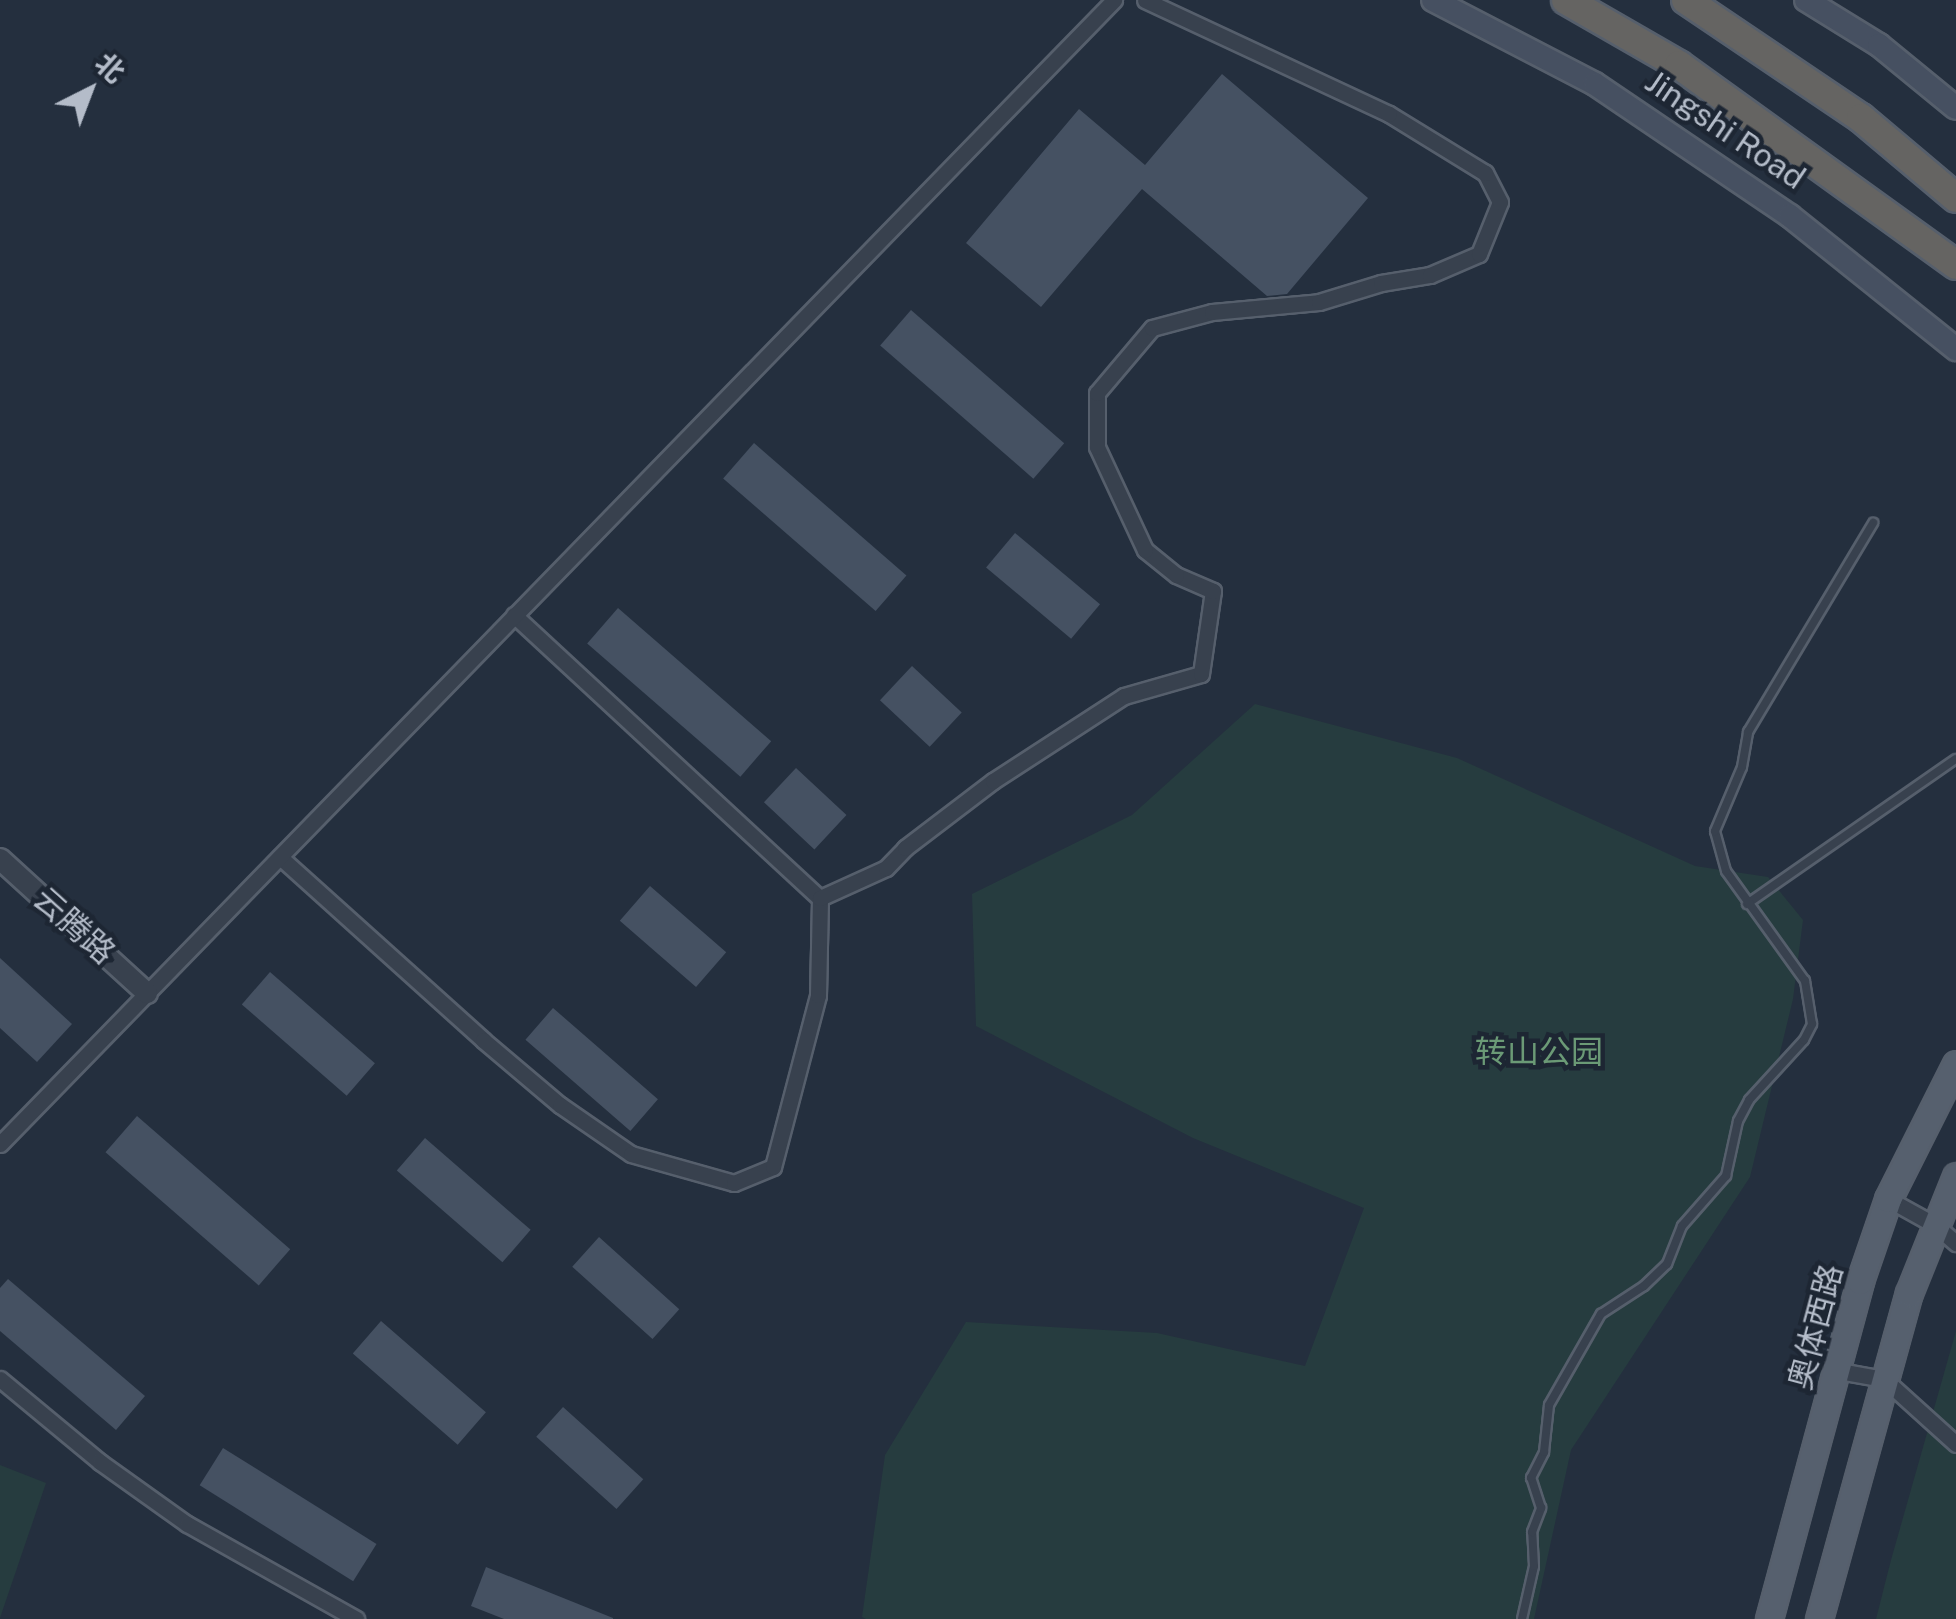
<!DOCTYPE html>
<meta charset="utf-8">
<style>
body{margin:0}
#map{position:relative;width:1956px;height:1619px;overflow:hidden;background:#242f3e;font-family:"Public Sans","Noto Sans SC",sans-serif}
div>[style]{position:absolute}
.green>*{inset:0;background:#263c3f}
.building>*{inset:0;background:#455162;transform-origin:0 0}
.roads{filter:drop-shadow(2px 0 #565f6c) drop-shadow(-2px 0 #565f6c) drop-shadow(0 2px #565f6c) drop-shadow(0 -2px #565f6c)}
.service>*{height:8px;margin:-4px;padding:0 4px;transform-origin:4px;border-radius:4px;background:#38414e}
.minor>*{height:15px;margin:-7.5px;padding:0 7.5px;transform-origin:7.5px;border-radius:7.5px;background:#38414e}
.tertiary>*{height:20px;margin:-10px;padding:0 10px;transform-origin:10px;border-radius:10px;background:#38414e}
.secondary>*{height:22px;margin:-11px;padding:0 11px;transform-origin:11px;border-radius:11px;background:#465061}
.primary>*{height:25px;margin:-12.5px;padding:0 12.5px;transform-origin:12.5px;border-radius:12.5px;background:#56606e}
.trunk>*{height:28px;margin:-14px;padding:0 14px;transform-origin:14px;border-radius:14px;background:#656462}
span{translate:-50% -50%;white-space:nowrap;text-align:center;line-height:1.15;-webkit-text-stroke:9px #1d2633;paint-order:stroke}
.street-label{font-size:32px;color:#b4bcc9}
.park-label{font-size:32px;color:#6b9a76}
.north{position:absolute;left:40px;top:40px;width:100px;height:100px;-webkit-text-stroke:8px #1d2633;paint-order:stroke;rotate:42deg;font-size:28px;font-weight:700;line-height:40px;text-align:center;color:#b4bcc9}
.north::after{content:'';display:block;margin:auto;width:35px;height:45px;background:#b4bcc9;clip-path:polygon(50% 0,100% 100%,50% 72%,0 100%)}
</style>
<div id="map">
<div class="green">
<div style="clip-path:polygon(1255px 704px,1457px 758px,1695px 866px,1768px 877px,1803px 920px,1793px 999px,1750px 1177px,1571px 1450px,1534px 1619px,866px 1619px,862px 1617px,885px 1455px,966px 1322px,1157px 1333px,1305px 1366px,1364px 1208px,1193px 1138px,976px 1026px,972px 894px,1132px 815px)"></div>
<div style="clip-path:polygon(1956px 1331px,1956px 1619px,1876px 1619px,1891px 1560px)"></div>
<div style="clip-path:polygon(0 1465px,46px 1483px,0 1618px)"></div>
</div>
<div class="building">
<div style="clip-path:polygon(1222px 74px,1368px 198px,1287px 294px,1267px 296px,1142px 189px,1041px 307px,966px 243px,1079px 109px,1145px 165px)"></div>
<div style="left:911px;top:310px;width:203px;height:47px;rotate:41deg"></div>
<div style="left:754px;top:443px;width:202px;height:47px;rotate:41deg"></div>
<div style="left:1015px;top:533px;width:111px;height:45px;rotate:40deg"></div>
<div style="left:618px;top:608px;width:203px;height:47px;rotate:41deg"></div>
<div style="left:912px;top:666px;width:68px;height:47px;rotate:43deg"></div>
<div style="left:796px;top:768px;width:69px;height:47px;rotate:43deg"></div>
<div style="left:650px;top:886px;width:101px;height:46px;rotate:41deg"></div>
<div style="clip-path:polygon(0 958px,72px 1024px,37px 1062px,0 1028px)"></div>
<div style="left:270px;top:972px;width:139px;height:43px;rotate:41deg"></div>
<div style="left:553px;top:1008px;width:139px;height:42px;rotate:41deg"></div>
<div style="left:137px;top:1116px;width:203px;height:48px;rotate:41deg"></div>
<div style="left:425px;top:1138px;width:140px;height:43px;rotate:41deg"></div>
<div style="left:599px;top:1237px;width:108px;height:40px;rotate:42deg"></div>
<div style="clip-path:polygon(8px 1279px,145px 1396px,116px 1430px,0 1331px,0 1288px)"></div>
<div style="left:381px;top:1321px;width:139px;height:43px;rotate:41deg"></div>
<div style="left:563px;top:1407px;width:108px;height:40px;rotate:42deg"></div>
<div style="left:223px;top:1448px;width:181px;height:44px;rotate:32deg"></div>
<div style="clip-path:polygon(486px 1567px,613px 1618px,613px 1619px,504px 1619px,471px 1606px)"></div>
</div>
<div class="roads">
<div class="service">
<div style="left:1747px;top:904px;width:254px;rotate:-34.8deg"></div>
<div style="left:1522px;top:1619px;width:54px;rotate:-77.2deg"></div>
<div style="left:1534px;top:1566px;width:34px;rotate:-93deg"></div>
<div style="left:1532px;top:1532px;width:26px;rotate:-69deg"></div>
<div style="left:1541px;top:1508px;width:32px;rotate:-108deg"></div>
<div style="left:1531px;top:1478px;width:29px;rotate:-63deg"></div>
<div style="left:1544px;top:1452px;width:47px;rotate:-83.9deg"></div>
<div style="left:1549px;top:1405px;width:105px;rotate:-60.3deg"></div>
<div style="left:1601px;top:1314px;width:51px;rotate:-33.1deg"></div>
<div style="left:1644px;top:1286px;width:32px;rotate:-44deg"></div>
<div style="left:1667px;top:1264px;width:41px;rotate:-68.5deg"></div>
<div style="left:1682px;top:1226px;width:67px;rotate:-48.7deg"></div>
<div style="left:1726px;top:1176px;width:56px;rotate:-77.7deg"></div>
<div style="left:1738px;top:1121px;width:24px;rotate:-62deg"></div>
<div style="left:1749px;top:1100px;width:81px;rotate:-47.5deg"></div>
<div style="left:1804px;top:1040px;width:18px;rotate:-63deg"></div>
<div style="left:1812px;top:1024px;width:44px;rotate:-99.2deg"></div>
<div style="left:1805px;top:981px;width:135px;rotate:-125.7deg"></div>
<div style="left:1726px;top:871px;width:41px;rotate:-105.4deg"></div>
<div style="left:1715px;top:831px;width:69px;rotate:-67.1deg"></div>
<div style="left:1742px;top:767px;width:36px;rotate:-80deg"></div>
<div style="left:1748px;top:732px;width:244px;rotate:-59.1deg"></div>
</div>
<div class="minor">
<div style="left:514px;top:615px;width:417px;rotate:42.8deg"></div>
<div style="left:280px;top:857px;width:273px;rotate:42deg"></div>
<div style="left:483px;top:1040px;width:101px;rotate:40.2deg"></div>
<div style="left:560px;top:1105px;width:86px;rotate:34.6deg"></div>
<div style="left:631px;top:1154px;width:107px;rotate:15.7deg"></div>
<div style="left:734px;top:1183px;width:42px;rotate:-22.3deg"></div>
<div style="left:773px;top:1167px;width:178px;rotate:-75.3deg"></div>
<div style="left:818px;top:995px;width:97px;rotate:-88.8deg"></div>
<div style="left:820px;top:898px;width:72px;rotate:-24.4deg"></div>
<div style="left:886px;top:868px;width:28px;rotate:-46deg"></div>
<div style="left:905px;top:848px;width:111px;rotate:-37.3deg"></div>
<div style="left:993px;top:781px;width:156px;rotate:-33deg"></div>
<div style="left:1124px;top:696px;width:80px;rotate:-15.9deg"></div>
<div style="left:1201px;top:674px;width:84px;rotate:-81.8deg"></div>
<div style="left:1213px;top:591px;width:40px;rotate:-156.6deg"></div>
<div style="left:1176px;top:575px;width:40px;rotate:-141deg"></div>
<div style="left:1145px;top:550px;width:114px;rotate:-115deg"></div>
<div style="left:1097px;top:447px;width:54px;rotate:-90deg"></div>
<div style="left:1097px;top:393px;width:85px;rotate:-49.8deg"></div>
<div style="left:1152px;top:328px;width:62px;rotate:-14.9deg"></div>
<div style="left:1212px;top:312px;width:107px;rotate:-5.3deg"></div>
<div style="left:1319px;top:302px;width:65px;rotate:-17deg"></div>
<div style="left:1381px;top:283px;width:50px;rotate:-9.3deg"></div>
<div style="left:1430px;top:275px;width:53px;rotate:-23.2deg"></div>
<div style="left:1479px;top:254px;width:56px;rotate:-68deg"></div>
<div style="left:1500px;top:202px;width:33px;rotate:-117deg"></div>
<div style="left:1485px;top:173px;width:113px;rotate:-148.4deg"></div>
<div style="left:1389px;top:114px;width:269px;rotate:-155deg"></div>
<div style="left:0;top:1144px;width:1597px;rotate:-45.76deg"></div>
<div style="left:1888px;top:1199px;width:54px;rotate:29deg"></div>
<div style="left:1935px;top:1225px;width:28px;rotate:41deg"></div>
<div style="left:1839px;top:1371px;width:46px;rotate:10.1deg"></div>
<div style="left:1884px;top:1379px;width:97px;rotate:42.1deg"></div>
<div style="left:0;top:1379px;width:130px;rotate:39.7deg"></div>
<div style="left:100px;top:1462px;width:107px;rotate:35.5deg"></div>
<div style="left:187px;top:1524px;width:194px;rotate:29.3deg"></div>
</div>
<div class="tertiary">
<div style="left:0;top:859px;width:199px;rotate:42.4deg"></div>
</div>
<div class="secondary">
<div style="left:1433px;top:0;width:182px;rotate:27.4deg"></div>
<div style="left:1595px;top:84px;width:235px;rotate:34.1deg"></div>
<div style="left:1790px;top:216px;width:213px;rotate:38.7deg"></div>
<div style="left:1806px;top:0;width:86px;rotate:31.7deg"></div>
<div style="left:1879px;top:45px;width:99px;rotate:39.3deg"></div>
</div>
<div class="primary">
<div style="left:1769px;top:1619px;width:350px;rotate:-74.9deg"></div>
<div style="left:1860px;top:1281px;width:87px;rotate:-71.1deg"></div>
<div style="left:1888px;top:1199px;width:151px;rotate:-63.3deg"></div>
<div style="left:1819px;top:1619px;width:338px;rotate:-74.6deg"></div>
<div style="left:1909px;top:1293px;width:126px;rotate:-68.1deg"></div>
</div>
<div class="trunk">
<div style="left:1566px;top:0;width:130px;rotate:29.9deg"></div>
<div style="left:1679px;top:65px;width:342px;rotate:35.8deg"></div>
<div style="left:1686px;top:0;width:211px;rotate:34deg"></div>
<div style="left:1861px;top:118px;width:124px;rotate:40.1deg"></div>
</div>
</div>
<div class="street-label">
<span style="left:1725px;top:130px;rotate:34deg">Jingshi Road</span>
<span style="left:74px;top:926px;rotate:42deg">云腾路</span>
<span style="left:1816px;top:1327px;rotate:-75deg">奥体西路</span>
</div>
<div class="park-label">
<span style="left:1539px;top:1052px">转山公园</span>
</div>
<div class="north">北</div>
</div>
